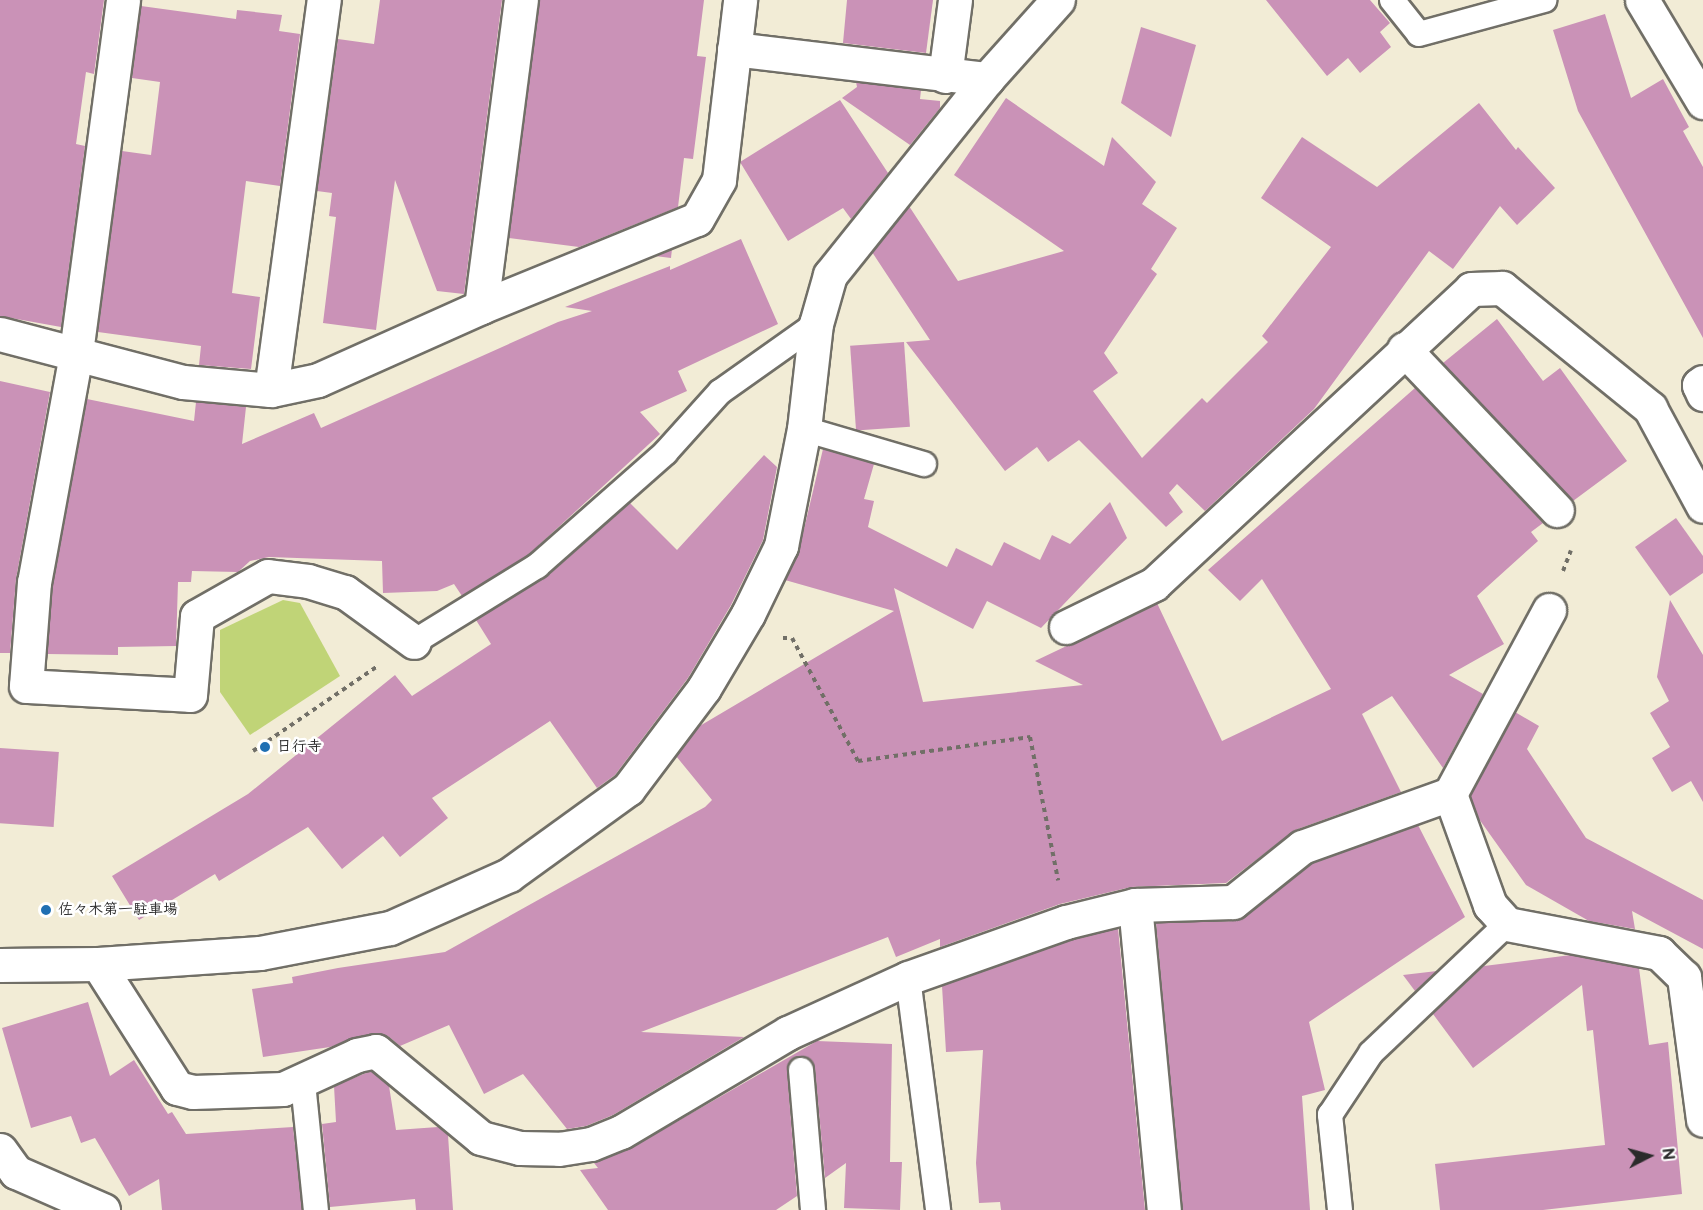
<!DOCTYPE html>
<meta charset="utf-8">
<style>
body{margin:0}
#map{position:relative;width:1703px;height:1210px;overflow:hidden;background:#f2ecd6;font-family:"Balsamiq Sans","Klee One",sans-serif}
div>[style]{position:absolute}
.green>*{inset:0;background:#c0d477}
.building>*{inset:0;background:#ca92b7;transform-origin:0 0}
.path>*{height:4px;margin-top:-2px;transform-origin:0;background:repeating-linear-gradient(90deg,#716f67 0 4.5px,transparent 0 9px)}
.roads{filter:drop-shadow(2px 0 #716f67) drop-shadow(-2px 0 #716f67) drop-shadow(0 2px #716f67) drop-shadow(0 -2px #716f67)}
.lane>*{height:24px;margin:-12px;padding:0 12px;transform-origin:12px;border-radius:12px;background:#fff}
.street>*{height:33px;margin:-16.5px;padding:0 16.5px;transform-origin:16.5px;border-radius:16.5px;background:#fff}
.dots>*{width:16px;height:16px;translate:-50% -50%;box-sizing:border-box;border:3px solid #fff;border-radius:50%}
span{translate:-50% -50%;white-space:nowrap;text-align:center;line-height:1.15;-webkit-text-stroke:5px #fff;paint-order:stroke}
.poi-label{font-size:15px;color:#2b2b2b;font-weight:700}
.left{translate:0 -50%;text-align:left}
.north{position:absolute;left:1619px;top:1126px;width:60px;height:60px;-webkit-text-stroke:4px #fff;paint-order:stroke;rotate:84deg;font-size:16px;font-weight:700;line-height:24px;text-align:center;color:#2b2b2b}
.north::after{content:'';display:block;margin:auto;width:21px;height:27px;background:#2b2b2b;clip-path:polygon(50% 0,100% 100%,50% 72%,0 100%)}
</style>
<div id="map">
<div class="green">
<div style="clip-path:polygon(283px 600px,300px 603px,340px 676px,250px 735px,220px 692px,220px 630px)"></div>
</div>
<div class="building">
<div style="clip-path:polygon(0 0,104px 0,94px 74px,86px 72px,76px 144px,85px 146px,61px 327px,0 316px)"></div>
<div style="clip-path:polygon(380px 0,502px 0,464px 294px,437px 291px,395px 180px,376px 330px,323px 323px,336px 217px,329px 216px,332px 193px,317px 191px,338px 39px,374px 44px)"></div>
<div style="clip-path:polygon(539px 0,704px 0,697px 56px,706px 57px,693px 159px,684px 158px,678px 207px,579px 247px,509px 238px)"></div>
<div style="clip-path:polygon(847px 0,933px 0,926px 53px,843px 43px)"></div>
<div style="clip-path:polygon(1266px 0,1370px 0,1390px 23px,1380px 32px,1391px 47px,1360px 73px,1348px 58px,1327px 76px)"></div>
<div style="clip-path:polygon(141px 6px,236px 19px,237px 10px,282px 15px,279px 31px,300px 34px,280px 186px,246px 181px,232px 293px,260px 297px,251px 369px,199px 365px,201px 346px,98px 332px,122px 151px,151px 155px,160px 82px,132px 78px)"></div>
<div style="clip-path:polygon(1605px 14px,1631px 98px,1663px 79px,1689px 127px,1683px 131px,1703px 167px,1703px 338px,1578px 111px,1553px 30px)"></div>
<div style="clip-path:polygon(1141px 27px,1196px 45px,1171px 137px,1121px 103px)"></div>
<div style="clip-path:polygon(856px 82px,921px 90px,920px 99px,940px 101px,940px 108px,910px 145px,842px 98px,857px 87px)"></div>
<div style="clip-path:polygon(1006px 98px,1104px 166px,1112px 137px,1156px 182px,1142px 204px,1177px 228px,1151px 269px,1157px 274px,1104px 353px,1118px 373px,1093px 391px,1142px 458px,1202px 398px,1207px 403px,1268px 342px,1262px 336px,1331px 247px,1261px 198px,1302px 137px,1377px 187px,1479px 103px,1516px 150px,1518px 147px,1555px 188px,1517px 225px,1500px 206px,1453px 269px,1429px 251px,1314px 409px,1205px 511px,1177px 484px,1169px 493px,1183px 512px,1166px 527px,1079px 440px,1048px 462px,1037px 447px,1005px 471px,906px 342px,930px 340px,872px 252px,909px 206px,958px 281px,1064px 251px,954px 175px)"></div>
<div style="clip-path:polygon(840px 100px,888px 173px,851px 219px,843px 208px,788px 241px,740px 162px)"></div>
<div style="clip-path:polygon(741px 239px,778px 324px,678px 371px,687px 391px,640px 412px,660px 434px,528px 555px,462px 596px,454px 584px,437px 591px,383px 593px,382px 561px,269px 557px,250px 561px,238px 572px,192px 571px,191px 582px,178px 582px,176px 646px,118px 647px,118px 655px,47px 654px,53px 584px,87px 399px,194px 421px,196px 402px,246px 407px,242px 444px,314px 413px,321px 428px,558px 322px,592px 311px,565px 307px,670px 266px,670px 270px)"></div>
<div style="clip-path:polygon(672px 249px,671px 258px,655px 256px)"></div>
<div style="clip-path:polygon(1497px 319px,1543px 381px,1560px 368px,1627px 461px,1573px 501px,1443px 363px)"></div>
<div style="left:904px;top:342px;width:85px;height:54px;rotate:86deg"></div>
<div style="clip-path:polygon(0 381px,50px 392px,16px 579px,10px 653px,0 653px)"></div>
<div style="clip-path:polygon(1415px 388px,1543px 523px,1531px 532px,1538px 541px,1477px 596px,1504px 644px,1449px 675px,1483px 694px,1443px 768px,1392px 696px,1362px 714px,1401px 792px,1295px 830px,1226px 883px,1131px 887px,1060px 904px,940px 947px,940px 939px,896px 957px,888px 937px,641px 1032px,744px 1037px,613px 1115px,586px 1126px,567px 1129px,523px 1074px,484px 1094px,449px 1025px,400px 1046px,388px 1036px,373px 1033px,330px 1047px,263px 1057px,252px 989px,293px 983px,292px 977px,338px 968px,445px 952px,705px 807px,712px 800px,676px 756px,698px 727px,894px 611px,785px 580px,799px 550px,823px 449px,874px 464px,864px 499px,874px 501px,868px 527px,947px 567px,956px 548px,992px 566px,1004px 542px,1040px 560px,1052px 535px,1070px 544px,1110px 502px,1127px 538px,1041px 628px,987px 601px,973px 629px,894px 588px,923px 702px,1083px 685px,1035px 661px,1157px 603px,1222px 741px,1331px 689px,1262px 579px,1240px 601px,1208px 570px)"></div>
<div style="clip-path:polygon(764px 455px,777px 467px,763px 540px,731px 605px,688px 678px,615px 775px,597px 788px,550px 721px,432px 798px,448px 818px,400px 857px,383px 836px,342px 869px,308px 827px,219px 881px,215px 874px,139px 920px,112px 876px,248px 794px,395px 675px,412px 696px,491px 644px,476px 620px,546px 577px,630px 503px,677px 550px)"></div>
<div style="clip-path:polygon(1676px 518px,1703px 556px,1703px 573px,1670px 596px,1635px 547px)"></div>
<div style="clip-path:polygon(1670px 600px,1703px 655px,1703px 802px,1691px 781px,1672px 792px,1652px 758px,1670px 747px,1650px 713px,1669px 701px,1657px 677px)"></div>
<div style="clip-path:polygon(1515px 712px,1539px 726px,1527px 749px,1586px 838px,1703px 900px,1703px 949px,1632px 911px,1635px 929px,1589px 921px,1526px 885px,1479px 819px,1470px 796px)"></div>
<div style="left:0;top:748px;width:59px;height:75px;rotate:4deg"></div>
<div style="clip-path:polygon(1418px 825px,1465px 917px,1309px 1022px,1325px 1090px,1302px 1096px,1310px 1210px,1182px 1210px,1156px 923px,1234px 921px,1244px 917px,1311px 864px)"></div>
<div style="clip-path:polygon(1118px 928px,1145px 1210px,1001px 1210px,1000px 1202px,979px 1203px,976px 1163px,983px 1050px,946px 1052px,942px 986px,1071px 940px)"></div>
<div style="clip-path:polygon(1571px 955px,1639px 968px,1649px 1045px,1668px 1042px,1682px 1194px,1543px 1210px,1440px 1210px,1435px 1164px,1605px 1145px,1593px 1030px,1587px 1031px,1582px 985px,1473px 1068px,1433px 1014px,1484px 966px)"></div>
<div style="clip-path:polygon(1437px 971px,1415px 991px,1403px 975px)"></div>
<div style="clip-path:polygon(88px 1002px,110px 1076px,134px 1060px,168px 1114px,172px 1112px,186px 1134px,293px 1127px,302px 1210px,162px 1210px,159px 1179px,129px 1196px,95px 1138px,81px 1143px,71px 1116px,31px 1128px,2px 1028px)"></div>
<div style="clip-path:polygon(817px 1041px,892px 1044px,890px 1162px,902px 1162px,900px 1210px,844px 1208px,846px 1163px,825px 1178px,815px 1069px,812px 1061px,800px 1056px,792px 1059px,787px 1071px,797px 1196px,776px 1210px,608px 1210px,580px 1170px,598px 1168px,594px 1163px,631px 1148px)"></div>
<div style="clip-path:polygon(371px 1071px,389px 1086px,396px 1130px,438px 1127px,448px 1135px,453px 1210px,416px 1210px,415px 1199px,330px 1207px,322px 1124px,336px 1122px,334px 1086px)"></div>
</div>
<div class="path">
<div style="left:1563px;top:571px;width:22px;rotate:-69deg"></div>
<div style="left:783px;top:638px;width:9px"></div>
<div style="left:792px;top:638px;width:140px;rotate:61.8deg"></div>
<div style="left:858px;top:761px;width:174px;rotate:-7.9deg"></div>
<div style="left:1030px;top:737px;width:146px;rotate:78.9deg"></div>
<div style="left:253px;top:751px;width:149px;rotate:-34.3deg"></div>
</div>
<div class="roads">
<div class="lane">
<div style="left:1392px;top:0;width:43px;rotate:51.5deg"></div>
<div style="left:1419px;top:34px;width:130px;rotate:-15.2deg"></div>
<div style="left:804px;top:429px;width:125px;rotate:16.3deg"></div>
<div style="left:414px;top:642px;width:145px;rotate:-31.7deg"></div>
<div style="left:537px;top:566px;width:171px;rotate:-41.4deg"></div>
<div style="left:665px;top:453px;width:82px;rotate:-48deg"></div>
<div style="left:720px;top:392px;width:118px;rotate:-35.3deg"></div>
<div style="left:908px;top:978px;width:234px;rotate:82.6deg"></div>
<div style="left:801px;top:1070px;width:141px;rotate:85.1deg"></div>
<div style="left:303px;top:1083px;width:128px;rotate:84.2deg"></div>
<div style="left:1340px;top:1210px;width:96px;rotate:-96deg"></div>
<div style="left:1330px;top:1115px;width:74px;rotate:-56.5deg"></div>
<div style="left:1371px;top:1053px;width:187px;rotate:-43.5deg"></div>
</div>
<div class="street">
<div style="left:123px;top:0;width:357px;rotate:97.6deg"></div>
<div style="left:76px;top:354px;width:232px;rotate:100.4deg"></div>
<div style="left:34px;top:582px;width:104px;rotate:94.4deg"></div>
<div style="left:26px;top:686px;width:164px;rotate:3.1deg"></div>
<div style="left:190px;top:695px;width:79px;rotate:-84.9deg"></div>
<div style="left:197px;top:616px;width:81px;rotate:-29.4deg"></div>
<div style="left:268px;top:576px;width:40px;rotate:7.1deg"></div>
<div style="left:308px;top:581px;width:39px;rotate:17deg"></div>
<div style="left:345px;top:592px;width:85px;rotate:35.9deg"></div>
<div style="left:1642px;top:0;width:119px;rotate:59.1deg"></div>
<div style="left:734px;top:49px;width:255px;rotate:6.8deg"></div>
<div style="left:945px;top:76px;width:77px;rotate:-82.5deg"></div>
<div style="left:481px;top:307px;width:310px;rotate:-82.6deg"></div>
<div style="left:0;top:334px;width:189px;rotate:14.7deg"></div>
<div style="left:183px;top:382px;width:88px;rotate:5.2deg"></div>
<div style="left:271px;top:390px;width:48px;rotate:-12deg"></div>
<div style="left:318px;top:380px;width:179px;rotate:-24.1deg"></div>
<div style="left:481px;top:307px;width:233px;rotate:-22.2deg"></div>
<div style="left:697px;top:219px;width:45px;rotate:-60.6deg"></div>
<div style="left:719px;top:180px;width:181px;rotate:-83.3deg"></div>
<div style="left:1404px;top:349px;width:222px;rotate:46.5deg"></div>
<div style="left:1703px;top:382px;width:5px;rotate:143deg"></div>
<div style="left:1699px;top:385px;width:10px;rotate:66deg"></div>
<div style="left:271px;top:390px;width:394px;rotate:-82.3deg"></div>
<div style="left:1066px;top:627px;width:98px;rotate:-26deg"></div>
<div style="left:1154px;top:584px;width:433px;rotate:-42.9deg"></div>
<div style="left:1471px;top:289px;width:31px;rotate:-2deg"></div>
<div style="left:1502px;top:288px;width:191px;rotate:39deg"></div>
<div style="left:1650px;top:408px;width:111px;rotate:61.6deg"></div>
<div style="left:1450px;top:794px;width:209px;rotate:-61.7deg"></div>
<div style="left:1135px;top:905px;width:306px;rotate:84.6deg"></div>
<div style="left:98px;top:964px;width:147px;rotate:57.5deg"></div>
<div style="left:177px;top:1088px;width:16px;rotate:14deg"></div>
<div style="left:193px;top:1092px;width:90px;rotate:-1.9deg"></div>
<div style="left:283px;top:1089px;width:81px;rotate:-24.7deg"></div>
<div style="left:357px;top:1055px;width:19px;rotate:-12deg"></div>
<div style="left:376px;top:1051px;width:136px;rotate:39.6deg"></div>
<div style="left:481px;top:1138px;width:40px;rotate:14.4deg"></div>
<div style="left:520px;top:1148px;width:39px;rotate:1deg"></div>
<div style="left:559px;top:1149px;width:32px;rotate:-9deg"></div>
<div style="left:591px;top:1144px;width:32px;rotate:-22deg"></div>
<div style="left:621px;top:1132px;width:194px;rotate:-30.7deg"></div>
<div style="left:788px;top:1033px;width:132px;rotate:-24.6deg"></div>
<div style="left:908px;top:978px;width:168px;rotate:-19.5deg"></div>
<div style="left:1066px;top:922px;width:71px;rotate:-13.8deg"></div>
<div style="left:1135px;top:905px;width:98px;rotate:-1.8deg"></div>
<div style="left:1233px;top:902px;width:88px;rotate:-38.6deg"></div>
<div style="left:1302px;top:847px;width:157px;rotate:-19.7deg"></div>
<div style="left:1450px;top:794px;width:118px;rotate:70.2deg"></div>
<div style="left:1490px;top:905px;width:25px;rotate:48deg"></div>
<div style="left:1507px;top:924px;width:155px;rotate:10.8deg"></div>
<div style="left:1659px;top:953px;width:35px;rotate:44deg"></div>
<div style="left:1684px;top:977px;width:144px;rotate:82.4deg"></div>
<div style="left:0;top:965px;width:98px;rotate:-0.6deg"></div>
<div style="left:98px;top:964px;width:162px;rotate:-3.9deg"></div>
<div style="left:260px;top:953px;width:132px;rotate:-10.9deg"></div>
<div style="left:390px;top:928px;width:130px;rotate:-24deg"></div>
<div style="left:509px;top:875px;width:147px;rotate:-35.9deg"></div>
<div style="left:628px;top:789px;width:126px;rotate:-53deg"></div>
<div style="left:704px;top:688px;width:86px;rotate:-59.3deg"></div>
<div style="left:748px;top:614px;width:76px;rotate:-64.1deg"></div>
<div style="left:781px;top:546px;width:119px;rotate:-78.9deg"></div>
<div style="left:804px;top:429px;width:106px;rotate:-83.5deg"></div>
<div style="left:816px;top:324px;width:51px;rotate:-74.1deg"></div>
<div style="left:830px;top:275px;width:251px;rotate:-51.3deg"></div>
<div style="left:987px;top:79px;width:106px;rotate:-48.1deg"></div>
<div style="left:0;top:1150px;width:27px;rotate:54deg"></div>
<div style="left:16px;top:1172px;width:95px;rotate:23.6deg"></div>
</div>
</div>
<div class="dots">
<div style="left:265px;top:747px;background:#1f6fb2"></div>
<div style="left:46px;top:910px;background:#1f6fb2"></div>
</div>
<div class="poi-label">
<span class="left" style="left:277px;top:747px">日行寺</span>
<span class="left" style="left:58px;top:910px">佐々木第一駐車場</span>
</div>
<div class="north">N</div>
</div>
